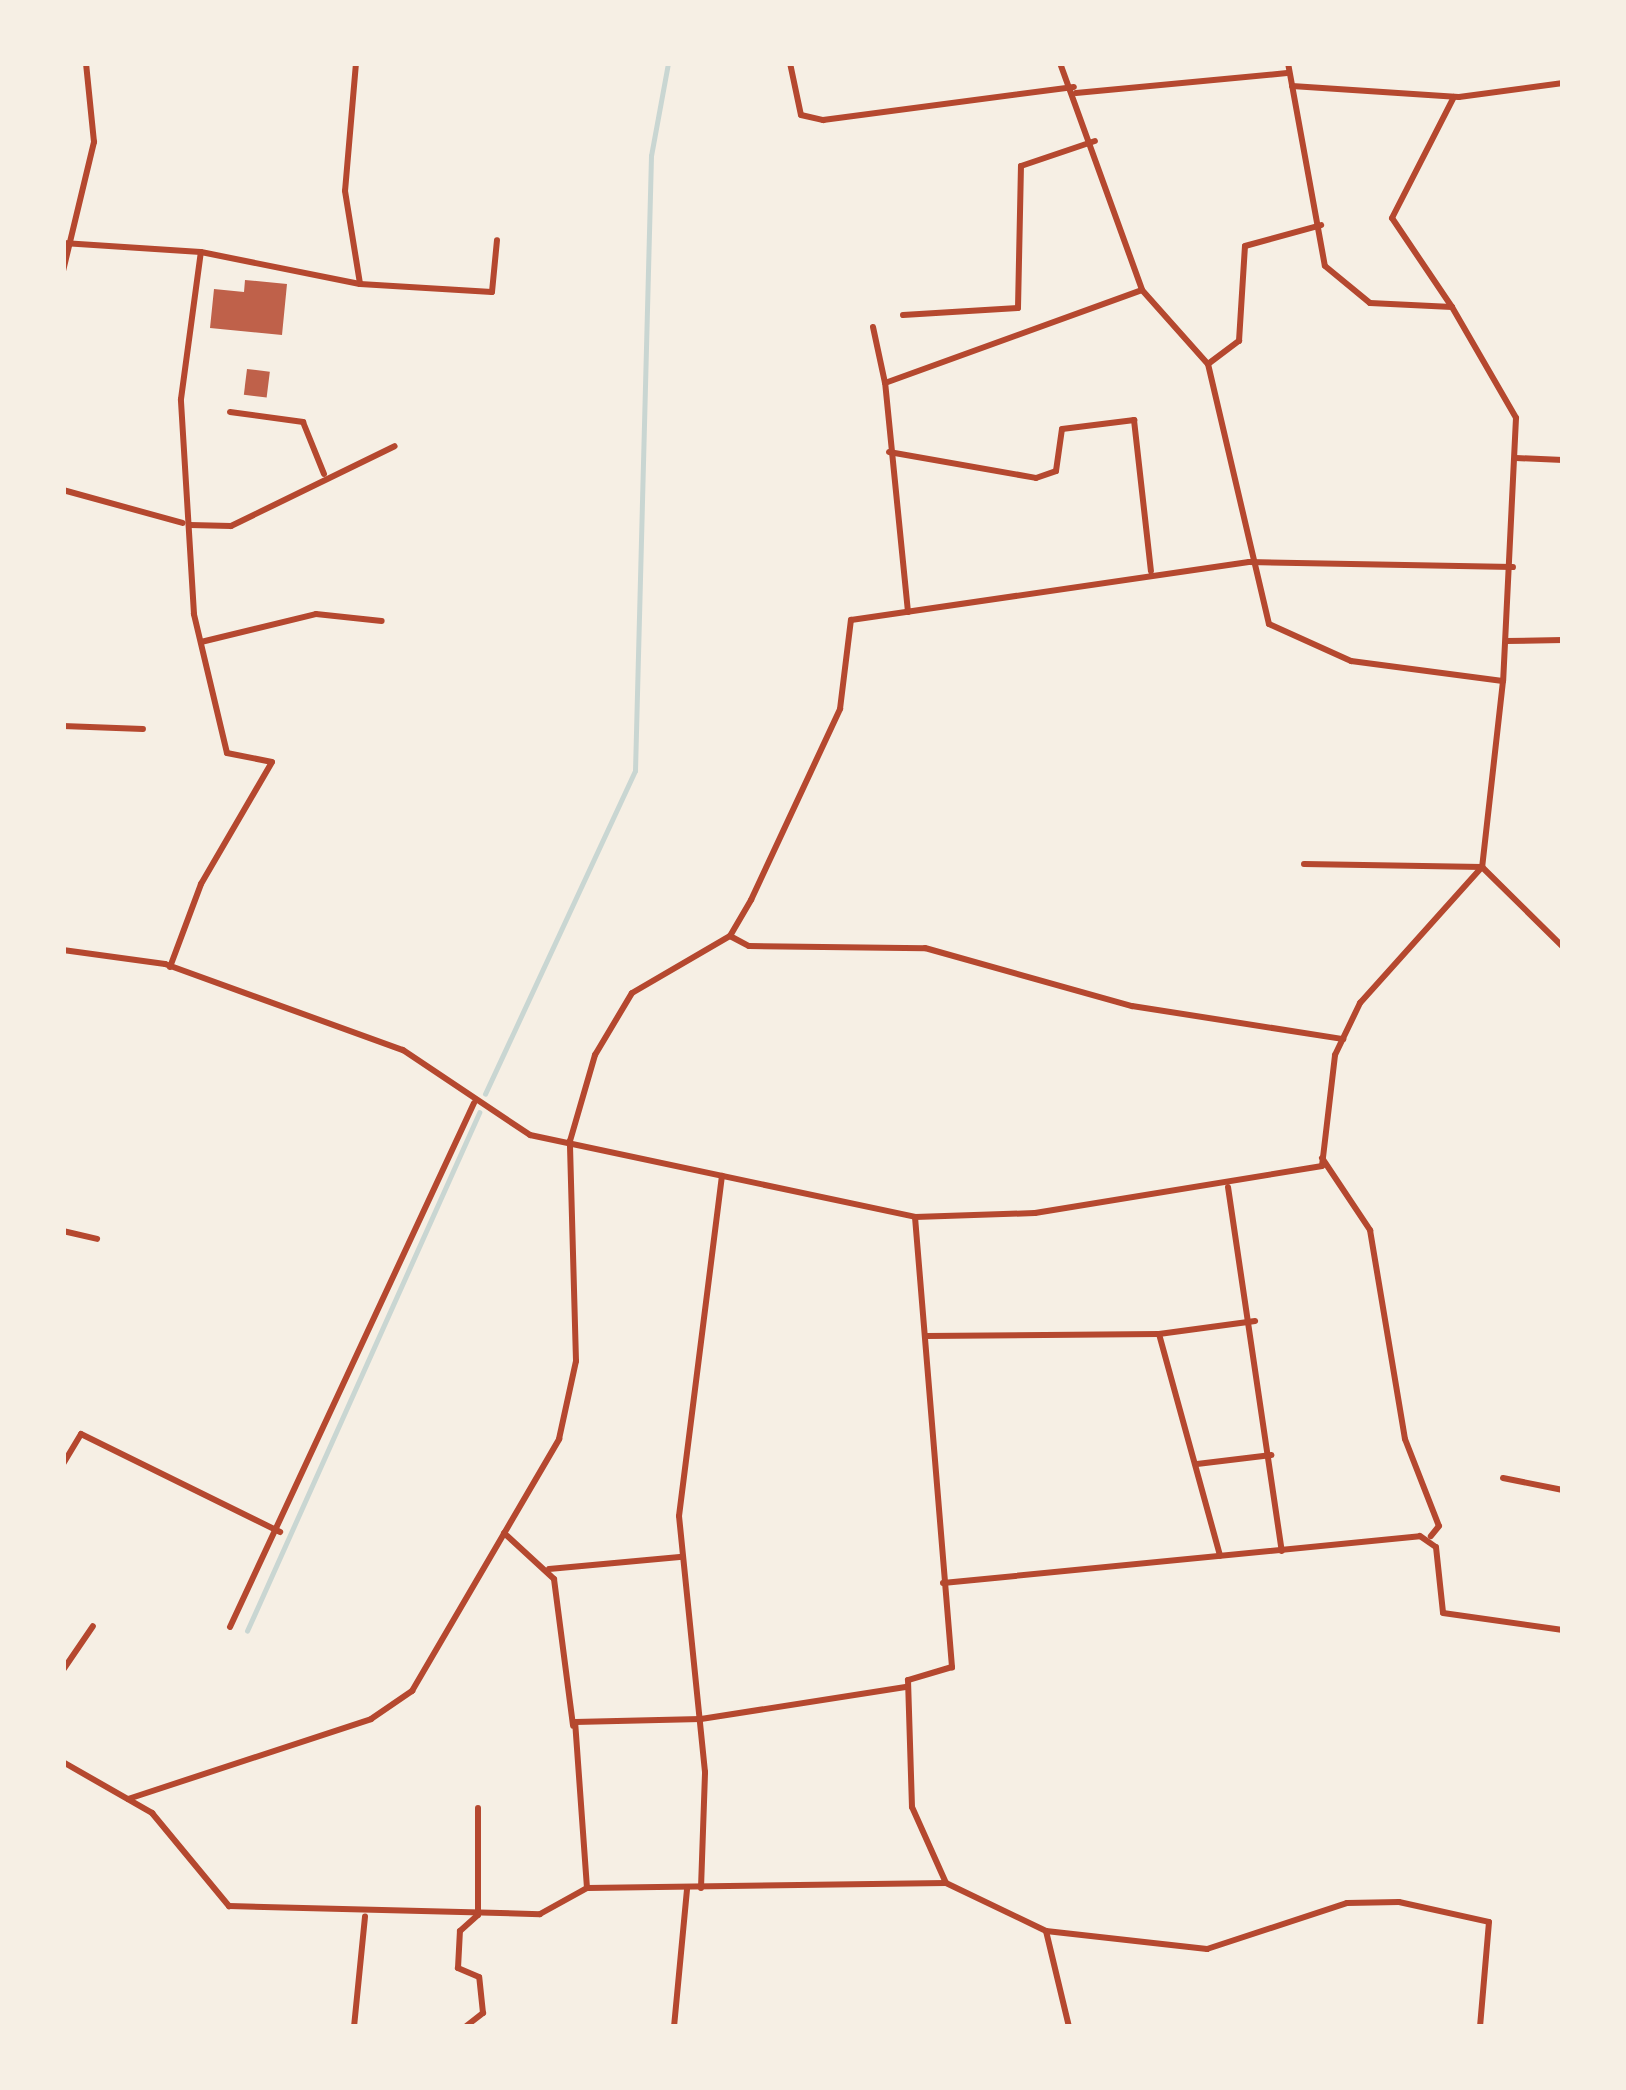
<!DOCTYPE html>
<style>
body{margin:0}
#map{position:relative;width:1626px;height:2090px;overflow:hidden;background:#f6efe4;font-family:"Fira Sans Condensed",sans-serif}
div>[style]{position:absolute}
.stream>*{height:4.5px;margin:-2.25px;padding:0 2.25px;transform-origin:2.25px;border-radius:2.25px;background:#c9d6d2}
.building>*{inset:0;background:#bf614a;transform-origin:0 0}
.minor>*{height:6px;margin:-3px;padding:0 3px;transform-origin:3px;border-radius:3px;background:#b5482f}
span{translate:-50% -50%;white-space:nowrap;text-align:center;line-height:1.15;-webkit-text-stroke:9px #f6efe4;paint-order:stroke}
.frame{position:absolute;inset:0;border:66px solid #f6efe4;pointer-events:none}
</style>
<div id="map">
<div class="stream">
<div style="left:485px;top:1094px;width:356px;rotate:-65.1deg"></div>
<div style="left:635px;top:771px;width:615px;rotate:-88.51deg"></div>
<div style="left:651px;top:156px;width:95px;rotate:-79.6deg"></div>
<div style="left:247px;top:1631px;width:568px;rotate:-65.87deg"></div>
</div>
<div class="building">
<div style="clip-path:polygon(245px 280px,287px 284px,282px 335px,210px 328px,214px 289px,244px 292px)"></div>
<div style="left:247px;top:369px;width:23px;height:26px;rotate:7deg"></div>
</div>
<div class="minor">
<div style="left:356px;top:63px;width:128px;rotate:94.9deg"></div>
<div style="left:345px;top:191px;width:94px;rotate:80.8deg"></div>
<div style="left:360px;top:284px;width:132px;rotate:3.5deg"></div>
<div style="left:492px;top:292px;width:52px;rotate:-84.5deg"></div>
<div style="left:790px;top:63px;width:53px;rotate:78.1deg"></div>
<div style="left:801px;top:115px;width:23px;rotate:13deg"></div>
<div style="left:823px;top:120px;width:253px;rotate:-7.5deg"></div>
<div style="left:1060px;top:63px;width:241px;rotate:70.1deg"></div>
<div style="left:1142px;top:290px;width:99px;rotate:48.3deg"></div>
<div style="left:1208px;top:364px;width:267px;rotate:76.8deg"></div>
<div style="left:1269px;top:624px;width:90px;rotate:24.3deg"></div>
<div style="left:1351px;top:661px;width:153px;rotate:7.5deg"></div>
<div style="left:1503px;top:681px;width:187px;rotate:96.4deg"></div>
<div style="left:1482px;top:867px;width:114px;rotate:44.6deg"></div>
<div style="left:1288px;top:63px;width:206px;rotate:79.7deg"></div>
<div style="left:1325px;top:266px;width:58px;rotate:39.4deg"></div>
<div style="left:1370px;top:303px;width:82px;rotate:2.8deg"></div>
<div style="left:1452px;top:307px;width:128px;rotate:60deg"></div>
<div style="left:1516px;top:418px;width:263px;rotate:92.8deg"></div>
<div style="left:1292px;top:86px;width:167px;rotate:3.8deg"></div>
<div style="left:1459px;top:97px;width:105px;rotate:-7.7deg"></div>
<div style="left:1076px;top:93px;width:212px;rotate:-5.4deg"></div>
<div style="left:63px;top:243px;width:138px;rotate:3.7deg"></div>
<div style="left:201px;top:252px;width:162px;rotate:11.4deg"></div>
<div style="left:63px;top:271px;width:133px;rotate:-76.5deg"></div>
<div style="left:94px;top:142px;width:79px;rotate:-95.8deg"></div>
<div style="left:1452px;top:307px;width:107px;rotate:-124deg"></div>
<div style="left:1392px;top:218px;width:136px;rotate:-62.9deg"></div>
<div style="left:903px;top:315px;width:115px;rotate:-3.5deg"></div>
<div style="left:1018px;top:308px;width:142px;rotate:-88.8deg"></div>
<div style="left:1021px;top:166px;width:78px;rotate:-18.7deg"></div>
<div style="left:873px;top:327px;width:57px;rotate:77.9deg"></div>
<div style="left:1208px;top:364px;width:39px;rotate:-37deg"></div>
<div style="left:1239px;top:341px;width:95px;rotate:-86.4deg"></div>
<div style="left:1245px;top:246px;width:79px;rotate:-15.4deg"></div>
<div style="left:230px;top:412px;width:74px;rotate:7.8deg"></div>
<div style="left:303px;top:422px;width:56px;rotate:68deg"></div>
<div style="left:889px;top:452px;width:149px;rotate:10deg"></div>
<div style="left:1036px;top:478px;width:21px;rotate:-19deg"></div>
<div style="left:1056px;top:471px;width:42px;rotate:-81.9deg"></div>
<div style="left:1062px;top:429px;width:73px;rotate:-7.1deg"></div>
<div style="left:1134px;top:420px;width:152px;rotate:83.6deg"></div>
<div style="left:1516px;top:458px;width:47px;rotate:2.4deg"></div>
<div style="left:63px;top:490px;width:124px;rotate:15.4deg"></div>
<div style="left:190px;top:525px;width:41px;rotate:1.4deg"></div>
<div style="left:231px;top:526px;width:182px;rotate:-26deg"></div>
<div style="left:908px;top:612px;width:230px;rotate:-95.7deg"></div>
<div style="left:885px;top:383px;width:273px;rotate:-19.9deg"></div>
<div style="left:1506px;top:641px;width:57px;rotate:-1deg"></div>
<div style="left:201px;top:642px;width:118px;rotate:-13.7deg"></div>
<div style="left:316px;top:614px;width:66px;rotate:6.1deg"></div>
<div style="left:63px;top:726px;width:80px;rotate:2.1deg"></div>
<div style="left:1304px;top:864px;width:178px;rotate:1deg"></div>
<div style="left:730px;top:936px;width:21px;rotate:28deg"></div>
<div style="left:749px;top:946px;width:176px;rotate:0.7deg"></div>
<div style="left:925px;top:948px;width:215px;rotate:15.7deg"></div>
<div style="left:1132px;top:1006px;width:214px;rotate:8.9deg"></div>
<div style="left:63px;top:950px;width:103px;rotate:7.8deg"></div>
<div style="left:165px;top:964px;width:253px;rotate:19.9deg"></div>
<div style="left:403px;top:1050px;width:153px;rotate:33.8deg"></div>
<div style="left:530px;top:1135px;width:394px;rotate:12deg"></div>
<div style="left:915px;top:1217px;width:120px;rotate:-1.9deg"></div>
<div style="left:1035px;top:1213px;width:291px;rotate:-9.3deg"></div>
<div style="left:1322px;top:1166px;width:112px;rotate:-83.3deg"></div>
<div style="left:1335px;top:1055px;width:58px;rotate:-64.3deg"></div>
<div style="left:1360px;top:1003px;width:183px;rotate:-48.1deg"></div>
<div style="left:170px;top:967px;width:89px;rotate:-69.5deg"></div>
<div style="left:201px;top:884px;width:141px;rotate:-59.8deg"></div>
<div style="left:272px;top:762px;width:46px;rotate:-168.7deg"></div>
<div style="left:227px;top:753px;width:143px;rotate:-103.4deg"></div>
<div style="left:194px;top:614px;width:215px;rotate:-93.5deg"></div>
<div style="left:181px;top:399px;width:148px;rotate:-82.3deg"></div>
<div style="left:1322px;top:1158px;width:87px;rotate:56.3deg"></div>
<div style="left:1370px;top:1230px;width:212px;rotate:80.5deg"></div>
<div style="left:1405px;top:1439px;width:93px;rotate:68.7deg"></div>
<div style="left:1439px;top:1526px;width:13px;rotate:129deg"></div>
<div style="left:1228px;top:1187px;width:368px;rotate:81.6deg"></div>
<div style="left:915px;top:1217px;width:452px;rotate:85.3deg"></div>
<div style="left:952px;top:1667px;width:46px;rotate:163.5deg"></div>
<div style="left:908px;top:1680px;width:127px;rotate:88.2deg"></div>
<div style="left:912px;top:1807px;width:83px;rotate:65.9deg"></div>
<div style="left:946px;top:1883px;width:111px;rotate:25.6deg"></div>
<div style="left:1046px;top:1931px;width:99px;rotate:76.5deg"></div>
<div style="left:63px;top:1231px;width:35px;rotate:13deg"></div>
<div style="left:1159px;top:1334px;width:230px;rotate:74.6deg"></div>
<div style="left:926px;top:1336px;width:233px;rotate:-0.5deg"></div>
<div style="left:1159px;top:1334px;width:97px;rotate:-7.7deg"></div>
<div style="left:63px;top:1464px;width:35px;rotate:-59deg"></div>
<div style="left:81px;top:1434px;width:222px;rotate:26.2deg"></div>
<div style="left:1197px;top:1464px;width:75px;rotate:-6.9deg"></div>
<div style="left:1503px;top:1478px;width:61px;rotate:11.3deg"></div>
<div style="left:504px;top:1533px;width:68px;rotate:42.6deg"></div>
<div style="left:554px;top:1579px;width:148px;rotate:82.6deg"></div>
<div style="left:549px;top:1569px;width:134px;rotate:-5.2deg"></div>
<div style="left:943px;top:1583px;width:479px;rotate:-5.6deg"></div>
<div style="left:1420px;top:1536px;width:19px;rotate:35deg"></div>
<div style="left:1436px;top:1547px;width:66px;rotate:83.9deg"></div>
<div style="left:1443px;top:1613px;width:121px;rotate:8.1deg"></div>
<div style="left:230px;top:1627px;width:578px;rotate:-65.03deg"></div>
<div style="left:63px;top:1670px;width:53px;rotate:-55.7deg"></div>
<div style="left:63px;top:1762px;width:103px;rotate:29.8deg"></div>
<div style="left:152px;top:1813px;width:121px;rotate:50.4deg"></div>
<div style="left:229px;top:1906px;width:311px;rotate:1.5deg"></div>
<div style="left:540px;top:1914px;width:54px;rotate:-29deg"></div>
<div style="left:587px;top:1888px;width:359px;rotate:-0.8deg"></div>
<div style="left:128px;top:1799px;width:256px;rotate:-18.2deg"></div>
<div style="left:371px;top:1719px;width:50px;rotate:-34.3deg"></div>
<div style="left:412px;top:1691px;width:292px;rotate:-59.7deg"></div>
<div style="left:559px;top:1439px;width:80px;rotate:-77.7deg"></div>
<div style="left:576px;top:1361px;width:220px;rotate:-91.6deg"></div>
<div style="left:570px;top:1141px;width:90px;rotate:-73.8deg"></div>
<div style="left:595px;top:1055px;width:72px;rotate:-59.2deg"></div>
<div style="left:632px;top:993px;width:113px;rotate:-30.2deg"></div>
<div style="left:730px;top:936px;width:42px;rotate:-59.7deg"></div>
<div style="left:751px;top:900px;width:211px;rotate:-65deg"></div>
<div style="left:840px;top:709px;width:90px;rotate:-83deg"></div>
<div style="left:851px;top:620px;width:402px;rotate:-8.3deg"></div>
<div style="left:1249px;top:562px;width:264px;rotate:1.1deg"></div>
<div style="left:587px;top:1888px;width:166px;rotate:-94.1deg"></div>
<div style="left:575px;top:1722px;width:126px;rotate:-1.4deg"></div>
<div style="left:701px;top:1719px;width:207px;rotate:-8.9deg"></div>
<div style="left:701px;top:1888px;width:116px;rotate:-88deg"></div>
<div style="left:705px;top:1772px;width:257px;rotate:-95.8deg"></div>
<div style="left:679px;top:1516px;width:343px;rotate:-82.8deg"></div>
<div style="left:1046px;top:1931px;width:162px;rotate:6.4deg"></div>
<div style="left:1207px;top:1949px;width:147px;rotate:-18.2deg"></div>
<div style="left:1347px;top:1903px;width:52px;rotate:-1.1deg"></div>
<div style="left:1399px;top:1902px;width:92px;rotate:12.5deg"></div>
<div style="left:1489px;top:1922px;width:105px;rotate:94.9deg"></div>
<div style="left:354px;top:2027px;width:111px;rotate:-84.3deg"></div>
<div style="left:465px;top:2027px;width:23px;rotate:-38deg"></div>
<div style="left:483px;top:2013px;width:36px;rotate:-96deg"></div>
<div style="left:479px;top:1977px;width:23px;rotate:-157deg"></div>
<div style="left:458px;top:1968px;width:37px;rotate:-87deg"></div>
<div style="left:460px;top:1931px;width:24px;rotate:-42deg"></div>
<div style="left:478px;top:1915px;width:107px;rotate:-90deg"></div>
<div style="left:674px;top:2027px;width:139px;rotate:-84.6deg"></div>
</div>
<div class="frame"></div>
</div>
